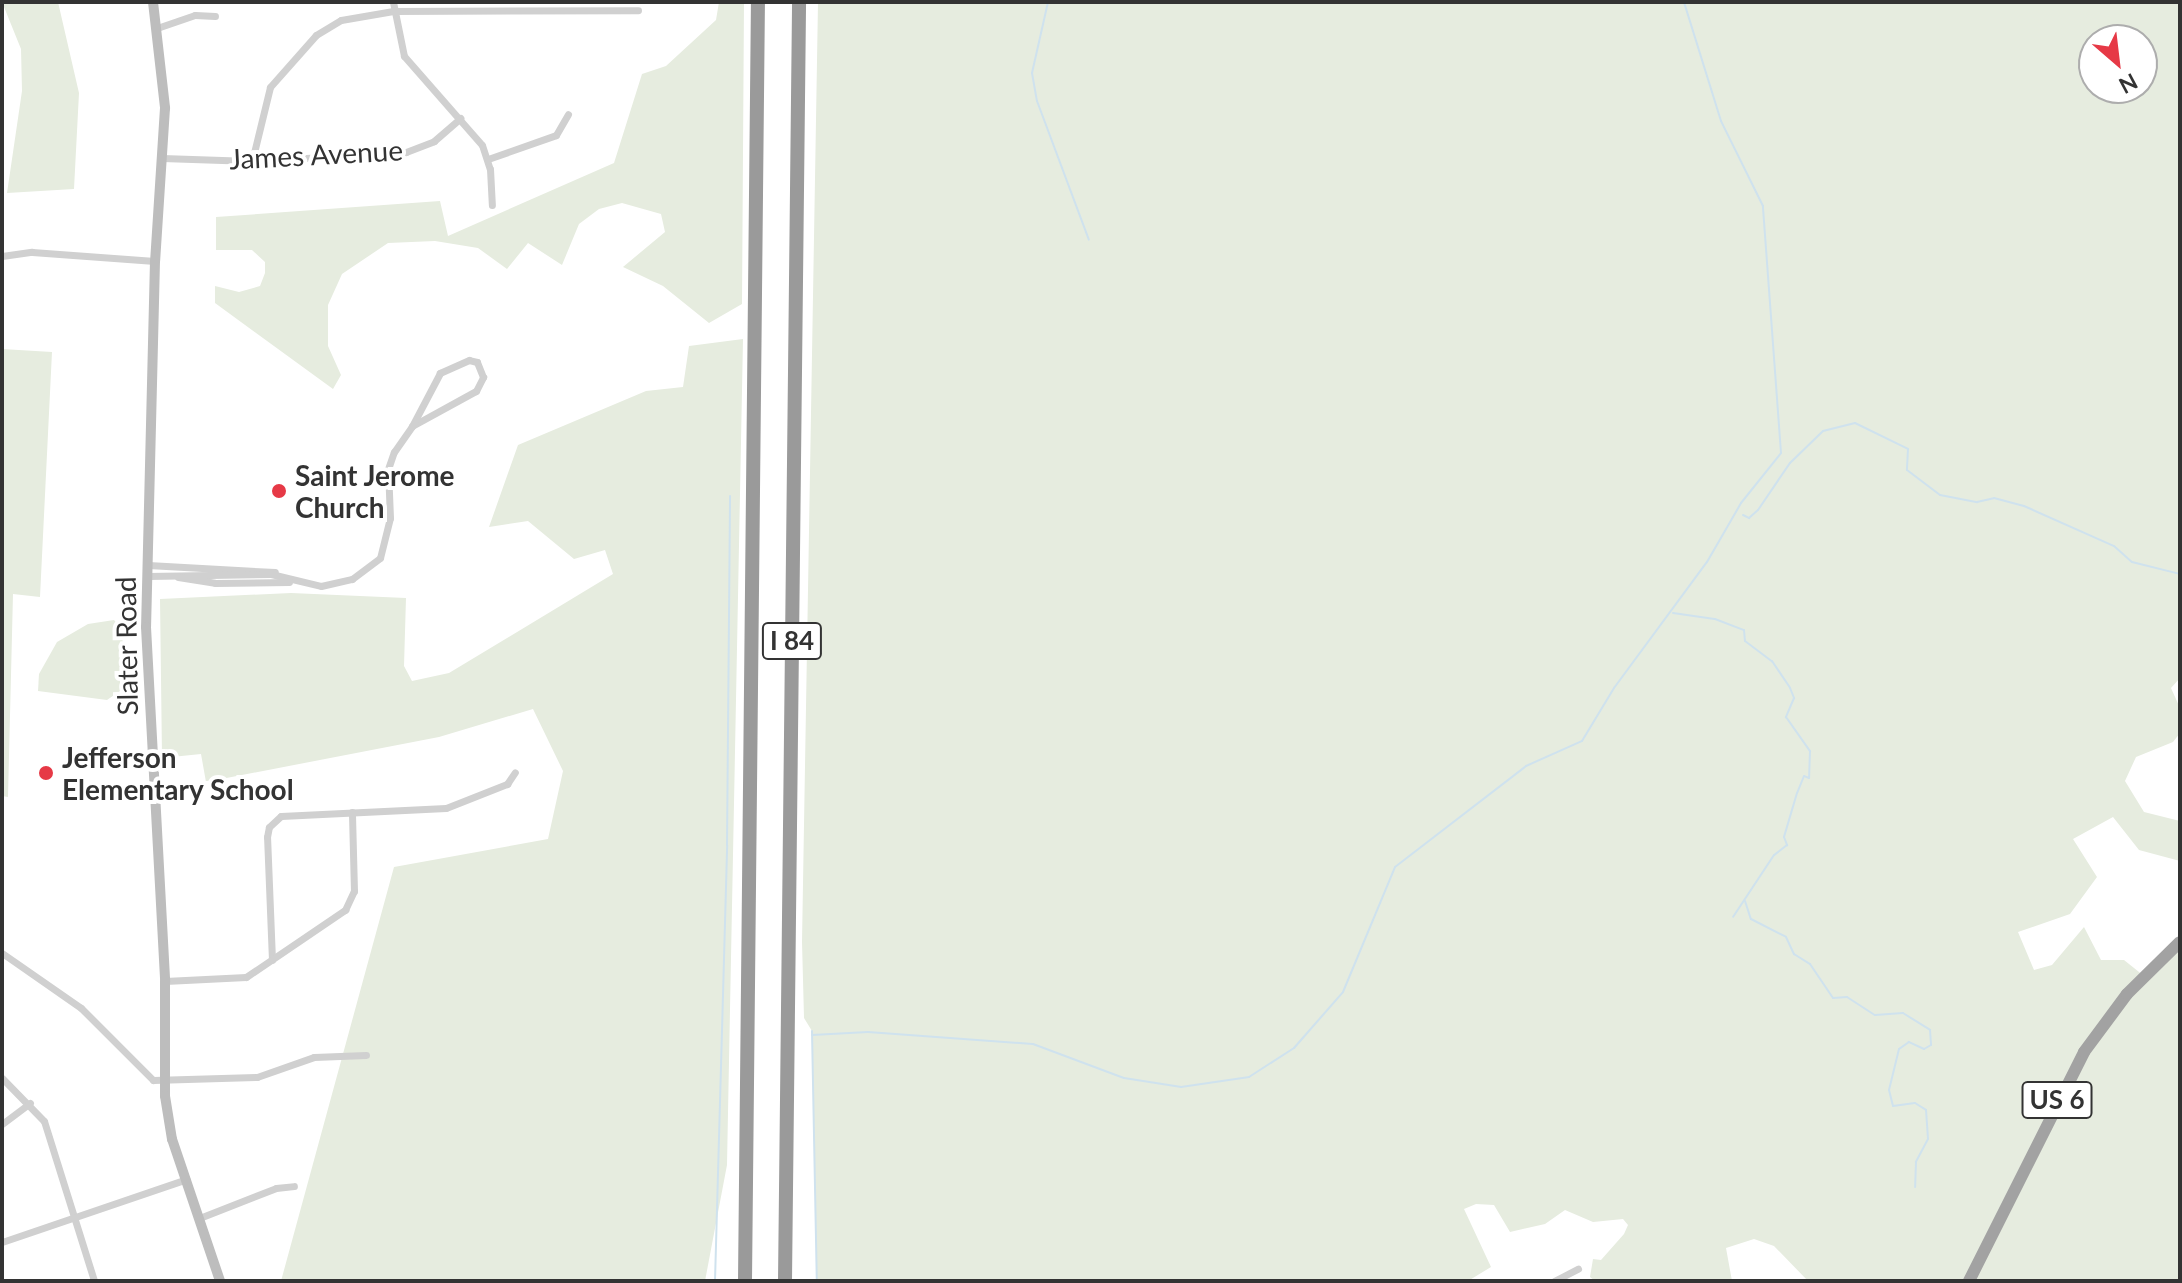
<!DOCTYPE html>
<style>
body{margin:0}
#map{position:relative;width:2182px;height:1283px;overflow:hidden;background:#fff;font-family:Lato,sans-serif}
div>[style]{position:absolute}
.green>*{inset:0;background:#e6ecdf}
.stream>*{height:2px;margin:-1px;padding:0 1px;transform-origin:1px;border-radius:1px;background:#cfe2ee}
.minor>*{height:7px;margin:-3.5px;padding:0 3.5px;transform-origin:3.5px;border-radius:3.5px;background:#d0d0d0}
.secondary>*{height:10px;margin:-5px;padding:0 5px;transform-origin:5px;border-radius:5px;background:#bdbdbd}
.trunk>*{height:12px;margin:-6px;padding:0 6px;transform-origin:6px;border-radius:6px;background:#a2a2a2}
.motorway>*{height:14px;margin:-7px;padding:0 7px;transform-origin:7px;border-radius:7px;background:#9a9a9a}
.dots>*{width:22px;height:22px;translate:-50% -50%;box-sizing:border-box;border:4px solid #fff;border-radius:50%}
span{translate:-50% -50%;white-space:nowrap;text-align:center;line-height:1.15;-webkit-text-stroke:8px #fff;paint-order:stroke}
.shield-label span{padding:2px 6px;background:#fff;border:2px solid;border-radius:6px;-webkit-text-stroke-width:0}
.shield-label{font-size:26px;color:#333;font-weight:700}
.street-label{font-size:28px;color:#333}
.poi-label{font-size:28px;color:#333;font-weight:700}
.left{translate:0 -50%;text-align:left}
.frame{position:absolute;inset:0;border:4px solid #333;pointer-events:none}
.north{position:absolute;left:2078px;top:24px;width:80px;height:80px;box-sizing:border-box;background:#fff;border:2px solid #adadad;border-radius:50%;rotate:152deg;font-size:22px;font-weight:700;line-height:32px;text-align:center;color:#333}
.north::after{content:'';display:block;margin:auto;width:28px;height:36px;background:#e63946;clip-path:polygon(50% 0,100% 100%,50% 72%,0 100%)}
</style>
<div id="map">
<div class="green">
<div style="clip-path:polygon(2px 2px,58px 2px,79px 93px,74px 189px,7px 193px,22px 91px,21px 49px)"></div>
<div style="clip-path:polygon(719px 2px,744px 2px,742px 304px,709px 323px,663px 286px,623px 267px,665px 232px,661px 214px,622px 203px,599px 209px,579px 224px,562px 265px,528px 243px,507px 269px,478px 248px,435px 241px,388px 243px,342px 274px,328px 305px,328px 346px,341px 375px,333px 389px,215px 303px,215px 286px,239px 292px,260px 286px,265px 273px,265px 262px,252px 250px,216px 250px,216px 217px,440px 201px,448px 236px,614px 163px,642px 74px,666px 66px,716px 20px)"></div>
<div style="clip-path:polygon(evenodd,818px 2px,2180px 2px,2180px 678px,2171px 688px,2180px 708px,2180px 733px,2173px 742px,2136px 757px,2125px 781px,2144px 812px,2180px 821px,2180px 861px,2139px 850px,2113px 817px,2073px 839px,2097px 877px,2070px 914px,2018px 932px,2034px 970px,2052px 965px,2084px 927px,2101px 960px,2124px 960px,2144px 976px,2180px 942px,2180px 1281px,1808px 1281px,1774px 1246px,1754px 1239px,1726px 1248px,1732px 1281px,1595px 1281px,1590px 1277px,1593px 1259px,1601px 1260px,1624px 1234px,1628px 1225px,1623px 1219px,1593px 1222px,1565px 1210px,1545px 1224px,1510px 1232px,1494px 1205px,1476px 1204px,1464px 1209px,1491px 1267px,1468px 1281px,817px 1281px,812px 1031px,804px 1018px,802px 942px,818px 2px,2094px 40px,2142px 40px,2142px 88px,2094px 88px,2094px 40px)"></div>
<div style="clip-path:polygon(743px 339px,727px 1165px,705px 1281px,281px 1281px,394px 867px,548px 839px,563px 771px,533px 709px,439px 737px,206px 782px,201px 754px,162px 758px,160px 599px,291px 593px,406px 598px,404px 666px,412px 681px,449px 673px,613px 574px,605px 550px,574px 559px,528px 521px,489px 527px,518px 445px,646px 391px,683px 387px,689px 346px)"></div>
<div style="clip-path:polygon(2px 349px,52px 352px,40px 597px,13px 594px,8px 797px,2px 796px)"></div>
<div style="clip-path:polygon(114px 620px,123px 631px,120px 691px,107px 700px,38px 691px,39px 674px,57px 642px,88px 624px)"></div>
</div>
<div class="stream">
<div style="left:1048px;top:2px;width:73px;rotate:102.7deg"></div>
<div style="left:1032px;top:73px;width:28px;rotate:80deg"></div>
<div style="left:1037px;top:101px;width:148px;rotate:69.5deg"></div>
<div style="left:1743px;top:515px;width:7px;rotate:27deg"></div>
<div style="left:1749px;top:518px;width:12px;rotate:-42deg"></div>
<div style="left:1758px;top:510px;width:57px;rotate:-55.8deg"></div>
<div style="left:1790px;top:463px;width:46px;rotate:-44.1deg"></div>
<div style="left:1823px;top:431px;width:33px;rotate:-14deg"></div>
<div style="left:1855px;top:423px;width:59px;rotate:26.1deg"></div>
<div style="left:1908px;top:449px;width:21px;rotate:93deg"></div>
<div style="left:1907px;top:470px;width:41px;rotate:37.1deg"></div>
<div style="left:1940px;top:495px;width:38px;rotate:11deg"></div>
<div style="left:1977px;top:502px;width:17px;rotate:-13deg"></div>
<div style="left:1994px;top:498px;width:31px;rotate:15deg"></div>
<div style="left:2024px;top:506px;width:98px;rotate:24deg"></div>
<div style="left:2114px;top:546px;width:24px;rotate:42deg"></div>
<div style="left:2132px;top:562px;width:49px;rotate:14deg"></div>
<div style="left:1673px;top:613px;width:42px;rotate:8.1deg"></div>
<div style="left:1715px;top:619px;width:31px;rotate:21deg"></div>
<div style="left:1744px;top:630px;width:11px;rotate:85deg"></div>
<div style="left:1745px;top:641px;width:34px;rotate:37deg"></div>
<div style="left:1772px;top:661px;width:32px;rotate:56deg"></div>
<div style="left:1790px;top:688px;width:11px;rotate:68deg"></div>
<div style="left:1794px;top:698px;width:21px;rotate:113deg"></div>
<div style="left:1786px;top:717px;width:42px;rotate:54.8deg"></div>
<div style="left:1810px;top:751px;width:27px;rotate:92deg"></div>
<div style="left:1809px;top:778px;width:5px;rotate:-158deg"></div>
<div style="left:1804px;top:776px;width:18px;rotate:112deg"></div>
<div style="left:1797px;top:793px;width:46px;rotate:106.5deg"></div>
<div style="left:1784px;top:837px;width:9px;rotate:69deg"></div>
<div style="left:1787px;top:845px;width:16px;rotate:142deg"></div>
<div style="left:1774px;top:855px;width:74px;rotate:123.5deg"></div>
<div style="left:1745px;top:901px;width:19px;rotate:72deg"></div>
<div style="left:1751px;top:919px;width:39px;rotate:27deg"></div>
<div style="left:1786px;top:937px;width:19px;rotate:65deg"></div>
<div style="left:1794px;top:954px;width:19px;rotate:32deg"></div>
<div style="left:1810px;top:964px;width:41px;rotate:55.9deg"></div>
<div style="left:1833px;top:998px;width:14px;rotate:-4deg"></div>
<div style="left:1847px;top:997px;width:33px;rotate:33deg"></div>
<div style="left:1875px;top:1015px;width:28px;rotate:-4deg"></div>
<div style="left:1903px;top:1013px;width:32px;rotate:32deg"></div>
<div style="left:1930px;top:1030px;width:15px;rotate:86deg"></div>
<div style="left:1931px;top:1045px;width:8px;rotate:150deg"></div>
<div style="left:1924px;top:1049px;width:17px;rotate:-155deg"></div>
<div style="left:1909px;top:1042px;width:12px;rotate:145deg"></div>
<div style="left:1899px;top:1049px;width:42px;rotate:103.7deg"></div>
<div style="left:1889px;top:1090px;width:16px;rotate:76deg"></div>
<div style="left:1893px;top:1106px;width:22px;rotate:-8deg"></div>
<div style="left:1915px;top:1103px;width:13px;rotate:32deg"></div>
<div style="left:1926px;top:1110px;width:29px;rotate:86deg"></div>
<div style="left:1928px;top:1139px;width:26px;rotate:118deg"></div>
<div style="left:1916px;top:1162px;width:25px;rotate:92deg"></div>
<div style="left:812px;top:1031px;width:250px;rotate:88.9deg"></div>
<div style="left:812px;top:1035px;width:56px;rotate:-3.1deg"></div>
<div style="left:868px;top:1032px;width:165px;rotate:4.2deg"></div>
<div style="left:1033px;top:1044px;width:97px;rotate:20.5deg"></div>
<div style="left:1124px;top:1078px;width:58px;rotate:9deg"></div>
<div style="left:1181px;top:1087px;width:69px;rotate:-8.4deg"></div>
<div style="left:1249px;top:1077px;width:54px;rotate:-32.8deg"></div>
<div style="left:1294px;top:1048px;width:74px;rotate:-48.8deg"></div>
<div style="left:1343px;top:992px;width:135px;rotate:-67.4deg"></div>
<div style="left:1395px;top:867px;width:165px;rotate:-37.6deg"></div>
<div style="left:1526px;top:766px;width:61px;rotate:-24.1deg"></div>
<div style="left:1582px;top:741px;width:62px;rotate:-58.9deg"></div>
<div style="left:1614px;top:688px;width:157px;rotate:-53.6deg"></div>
<div style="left:1707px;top:562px;width:68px;rotate:-60deg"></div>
<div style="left:1741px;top:503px;width:64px;rotate:-51.3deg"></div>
<div style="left:1781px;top:453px;width:248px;rotate:-94.2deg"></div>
<div style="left:1763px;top:206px;width:95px;rotate:-116.3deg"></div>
<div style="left:1721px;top:121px;width:125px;rotate:-107.3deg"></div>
<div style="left:715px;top:1281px;width:436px;rotate:-88.4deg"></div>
<div style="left:727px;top:845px;width:349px;rotate:-89.5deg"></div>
</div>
<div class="minor">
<div style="left:393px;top:2px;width:55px;rotate:78.5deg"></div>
<div style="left:404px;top:56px;width:118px;rotate:48.8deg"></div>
<div style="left:482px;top:145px;width:25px;rotate:72deg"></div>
<div style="left:490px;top:169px;width:36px;rotate:87deg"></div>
<div style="left:157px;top:28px;width:40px;rotate:-18.9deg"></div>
<div style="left:195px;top:15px;width:20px;rotate:3deg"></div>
<div style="left:162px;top:158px;width:90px;rotate:1.9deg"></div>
<div style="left:252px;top:161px;width:154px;rotate:-3.3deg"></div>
<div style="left:406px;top:152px;width:30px;rotate:-21deg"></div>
<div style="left:434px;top:141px;width:35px;rotate:-41deg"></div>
<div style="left:488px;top:159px;width:72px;rotate:-19.4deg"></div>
<div style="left:556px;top:135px;width:24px;rotate:-60deg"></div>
<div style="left:252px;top:161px;width:76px;rotate:-76.3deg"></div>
<div style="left:270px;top:87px;width:69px;rotate:-48.5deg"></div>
<div style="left:316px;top:35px;width:29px;rotate:-31deg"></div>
<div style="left:341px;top:20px;width:53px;rotate:-9.8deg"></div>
<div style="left:393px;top:11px;width:245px;rotate:-0.2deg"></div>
<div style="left:2px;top:256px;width:30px;rotate:-8deg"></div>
<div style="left:32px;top:252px;width:123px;rotate:4.2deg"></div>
<div style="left:148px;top:565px;width:127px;rotate:3.2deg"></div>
<div style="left:148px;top:576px;width:123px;rotate:-0.9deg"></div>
<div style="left:271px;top:574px;width:51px;rotate:13.5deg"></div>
<div style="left:321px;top:586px;width:32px;rotate:-13deg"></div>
<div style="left:352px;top:579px;width:35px;rotate:-37deg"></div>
<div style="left:380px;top:558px;width:41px;rotate:-76deg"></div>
<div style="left:390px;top:518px;width:49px;rotate:-92.3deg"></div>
<div style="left:388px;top:469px;width:18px;rotate:-71deg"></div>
<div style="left:394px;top:452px;width:32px;rotate:-55deg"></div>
<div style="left:412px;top:426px;width:73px;rotate:-28.7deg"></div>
<div style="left:476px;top:391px;width:16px;rotate:-63deg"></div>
<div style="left:483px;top:377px;width:16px;rotate:-112deg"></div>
<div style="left:477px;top:362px;width:8px;rotate:-166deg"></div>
<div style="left:469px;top:360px;width:32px;rotate:156deg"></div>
<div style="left:440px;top:373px;width:60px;rotate:117.8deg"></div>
<div style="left:178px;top:577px;width:37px;rotate:9deg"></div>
<div style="left:215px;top:583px;width:74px;rotate:-0.8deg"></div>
<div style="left:2px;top:953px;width:96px;rotate:34.8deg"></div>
<div style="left:81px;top:1008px;width:102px;rotate:45deg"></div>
<div style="left:153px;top:1080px;width:104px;rotate:-1.7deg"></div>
<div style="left:257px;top:1077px;width:60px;rotate:-19.3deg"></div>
<div style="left:314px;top:1057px;width:52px;rotate:-2.2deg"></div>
<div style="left:272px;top:960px;width:123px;rotate:-92.3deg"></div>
<div style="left:267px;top:837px;width:10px;rotate:-79deg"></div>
<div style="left:269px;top:827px;width:16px;rotate:-43deg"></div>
<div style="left:281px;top:816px;width:165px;rotate:-2.8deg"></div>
<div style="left:446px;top:808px;width:66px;rotate:-21.5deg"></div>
<div style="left:507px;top:784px;width:14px;rotate:-56deg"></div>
<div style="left:165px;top:981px;width:81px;rotate:-2.8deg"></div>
<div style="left:246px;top:977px;width:120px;rotate:-34.1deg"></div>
<div style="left:345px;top:910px;width:21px;rotate:-65deg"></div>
<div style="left:354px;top:891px;width:79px;rotate:-91.5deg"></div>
<div style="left:2px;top:1078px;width:60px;rotate:45.7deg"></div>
<div style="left:44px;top:1121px;width:168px;rotate:72.6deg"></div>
<div style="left:2px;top:1124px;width:35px;rotate:-37deg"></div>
<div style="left:202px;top:1217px;width:79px;rotate:-21.4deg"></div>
<div style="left:276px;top:1188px;width:18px;rotate:-6deg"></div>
<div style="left:2px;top:1242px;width:195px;rotate:-18.8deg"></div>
<div style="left:1554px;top:1281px;width:27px;rotate:-27deg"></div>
</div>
<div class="secondary">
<div style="left:153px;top:2px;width:107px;rotate:83.5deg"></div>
<div style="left:165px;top:108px;width:153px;rotate:93.7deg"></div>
<div style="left:155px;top:261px;width:366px;rotate:91.4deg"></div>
<div style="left:146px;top:627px;width:355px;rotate:86.9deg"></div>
<div style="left:165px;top:981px;width:115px;rotate:90deg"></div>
<div style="left:165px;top:1096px;width:44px;rotate:80.8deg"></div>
<div style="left:172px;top:1139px;width:150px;rotate:71.3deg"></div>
</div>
<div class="trunk">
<div style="left:1969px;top:1281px;width:256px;rotate:-63.3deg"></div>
<div style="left:2084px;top:1052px;width:72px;rotate:-53.4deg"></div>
<div style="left:2127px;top:994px;width:74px;rotate:-44.5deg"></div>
</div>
<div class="motorway">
<div style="left:745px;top:1281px;width:1279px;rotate:-89.42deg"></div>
<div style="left:785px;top:1281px;width:1279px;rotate:-89.37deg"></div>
</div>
<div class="dots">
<div style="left:279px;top:491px;background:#e63946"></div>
<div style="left:46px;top:773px;background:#e63946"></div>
</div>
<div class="shield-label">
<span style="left:792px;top:641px">I 84</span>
<span style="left:2057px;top:1100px">US 6</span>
</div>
<div class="street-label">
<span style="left:316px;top:154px;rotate:-3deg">James Avenue</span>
<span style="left:126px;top:646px;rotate:-91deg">Slater Road</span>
</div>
<div class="poi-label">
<span class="left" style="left:295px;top:491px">Saint Jerome<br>Church</span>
<span class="left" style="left:62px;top:773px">Jefferson<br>Elementary School</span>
</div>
<div class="frame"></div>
<div class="north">N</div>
</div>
